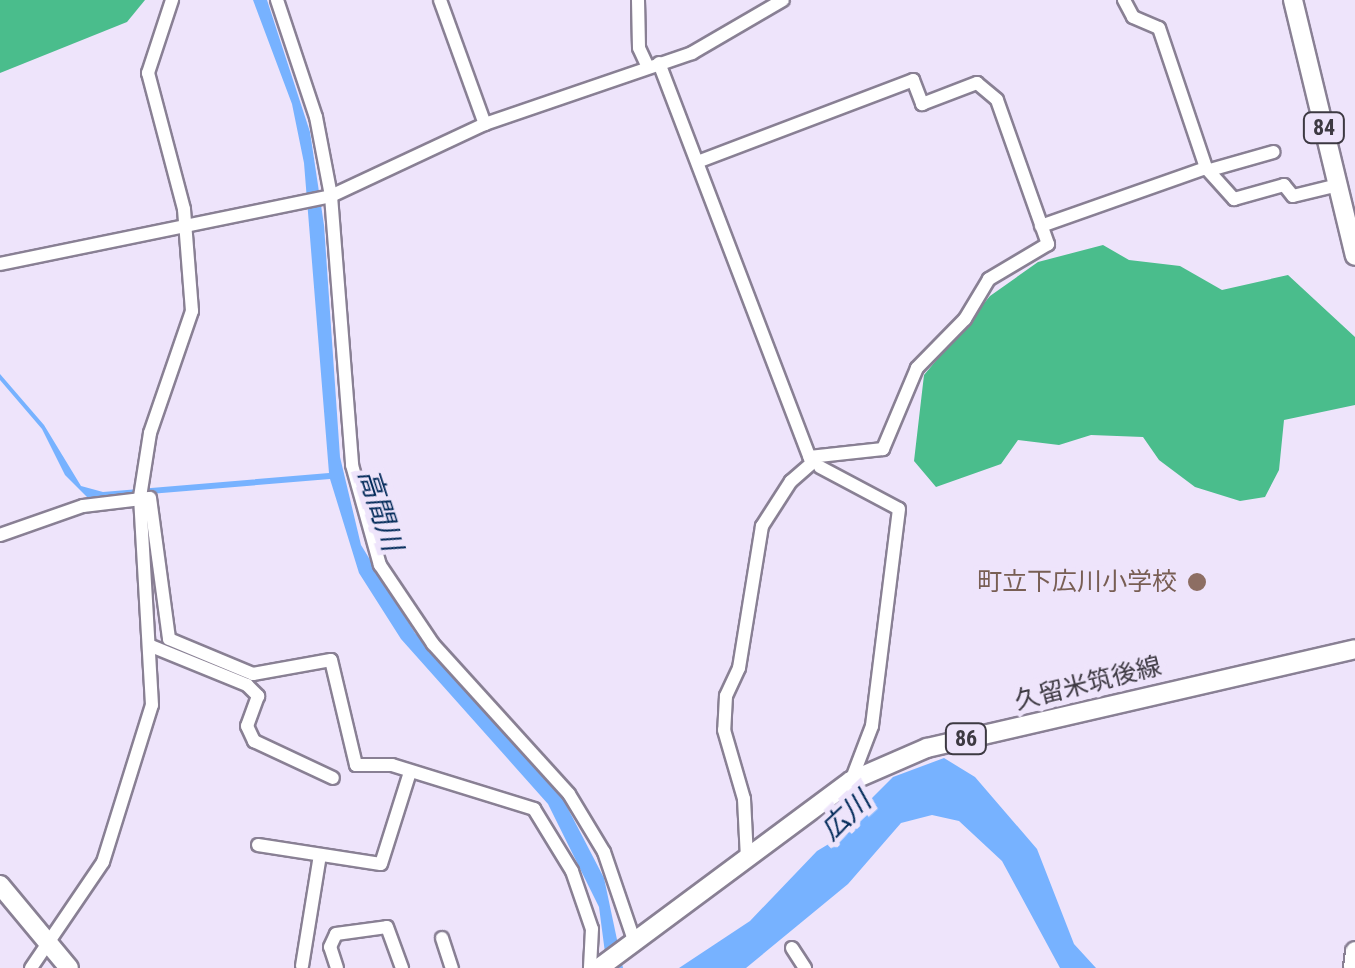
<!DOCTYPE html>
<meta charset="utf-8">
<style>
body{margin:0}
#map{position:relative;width:1355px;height:968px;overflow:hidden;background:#eee4fb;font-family:"Roboto Condensed","Noto Sans JP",sans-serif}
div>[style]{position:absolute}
.forest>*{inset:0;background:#4abd8c}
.water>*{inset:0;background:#77b2ff}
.roads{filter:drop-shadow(2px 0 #898094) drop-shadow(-2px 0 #898094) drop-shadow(0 2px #898094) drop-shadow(0 -2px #898094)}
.minor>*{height:12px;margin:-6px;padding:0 6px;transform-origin:6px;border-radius:6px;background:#fff}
.major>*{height:18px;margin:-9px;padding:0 9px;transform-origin:9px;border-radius:9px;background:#fff}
.dots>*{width:28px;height:28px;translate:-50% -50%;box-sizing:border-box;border:5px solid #eee4fb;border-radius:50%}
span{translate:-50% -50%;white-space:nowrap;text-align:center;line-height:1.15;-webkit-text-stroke:10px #eee4fb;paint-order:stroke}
.shield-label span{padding:2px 8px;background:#eee4fb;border:2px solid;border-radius:8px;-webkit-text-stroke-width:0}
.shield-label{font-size:22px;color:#3d3942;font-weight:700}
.education-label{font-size:25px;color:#785e54}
.right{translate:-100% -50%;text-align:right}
.street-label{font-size:25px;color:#3d3942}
.water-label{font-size:28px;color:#032b5a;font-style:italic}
</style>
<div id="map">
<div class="forest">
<div style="clip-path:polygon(0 0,145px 0,127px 22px,0 73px)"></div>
<div style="clip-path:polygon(1103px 245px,1129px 260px,1180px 266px,1222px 290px,1288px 275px,1355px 337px,1355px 405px,1284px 420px,1279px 470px,1265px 497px,1240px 501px,1195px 487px,1159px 460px,1143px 437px,1091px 435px,1059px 445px,1018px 440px,1001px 464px,936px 487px,914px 461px,924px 375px,990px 296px,1038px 262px)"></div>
</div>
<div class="water">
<div style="clip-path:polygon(253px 0,267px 0,310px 132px,324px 225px,340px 457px,361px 545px,415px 633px,563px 799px,604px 878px,623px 968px,607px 968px,599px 907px,548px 804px,401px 639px,359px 573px,330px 479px,89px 499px,65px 475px,42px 429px,0 380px,0 374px,44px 425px,81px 486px,103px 492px,329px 473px,304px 163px,292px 104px)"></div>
<div style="clip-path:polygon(944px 758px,975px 777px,1037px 849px,1074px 944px,1096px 968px,1060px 968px,1002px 861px,959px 821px,932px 815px,901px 823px,848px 884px,746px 968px,679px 968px,750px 921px,817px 851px,847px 833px,852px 818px,893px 777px)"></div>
</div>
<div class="roads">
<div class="minor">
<div style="left:277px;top:0;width:123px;rotate:71.6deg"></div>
<div style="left:316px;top:117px;width:80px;rotate:79.2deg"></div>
<div style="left:331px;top:196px;width:270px;rotate:85.5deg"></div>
<div style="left:352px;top:465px;width:104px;rotate:74.4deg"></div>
<div style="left:380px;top:565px;width:95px;rotate:56.1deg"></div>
<div style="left:433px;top:644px;width:202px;rotate:47.8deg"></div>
<div style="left:569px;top:794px;width:68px;rotate:58.9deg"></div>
<div style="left:604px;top:852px;width:93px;rotate:71.2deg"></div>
<div style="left:440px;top:0;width:132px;rotate:70.1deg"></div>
<div style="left:638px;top:0;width:48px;rotate:88.8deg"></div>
<div style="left:639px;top:48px;width:19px;rotate:65deg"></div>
<div style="left:1124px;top:0;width:19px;rotate:62deg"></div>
<div style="left:1133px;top:17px;width:28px;rotate:23deg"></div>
<div style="left:1159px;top:28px;width:148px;rotate:71.4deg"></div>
<div style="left:1206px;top:168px;width:42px;rotate:47.9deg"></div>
<div style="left:1234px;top:199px;width:52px;rotate:-15.6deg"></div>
<div style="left:1284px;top:185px;width:14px;rotate:51deg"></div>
<div style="left:1293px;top:196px;width:46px;rotate:-13.7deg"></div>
<div style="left:659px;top:63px;width:428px;rotate:69.1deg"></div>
<div style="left:812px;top:463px;width:28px;rotate:139deg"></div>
<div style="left:791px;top:481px;width:54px;rotate:122.8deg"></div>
<div style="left:762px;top:526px;width:144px;rotate:99.2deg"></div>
<div style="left:739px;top:668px;width:31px;rotate:115deg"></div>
<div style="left:726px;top:696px;width:34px;rotate:93deg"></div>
<div style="left:724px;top:730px;width:72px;rotate:73.8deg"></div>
<div style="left:744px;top:799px;width:59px;rotate:87.1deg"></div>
<div style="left:700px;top:161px;width:228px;rotate:-20.8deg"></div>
<div style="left:913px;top:80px;width:26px;rotate:69deg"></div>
<div style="left:922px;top:104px;width:59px;rotate:-20.9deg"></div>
<div style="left:977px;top:83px;width:26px;rotate:40deg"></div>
<div style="left:997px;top:100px;width:153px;rotate:70.5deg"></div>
<div style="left:1048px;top:244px;width:69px;rotate:149.3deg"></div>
<div style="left:989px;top:279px;width:47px;rotate:121deg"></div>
<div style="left:965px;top:319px;width:69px;rotate:134.4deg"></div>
<div style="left:917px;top:368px;width:88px;rotate:112.8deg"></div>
<div style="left:883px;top:449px;width:74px;rotate:173.8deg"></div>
<div style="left:1210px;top:170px;width:66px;rotate:-15.9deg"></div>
<div style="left:1041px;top:226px;width:175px;rotate:-19.4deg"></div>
<div style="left:0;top:264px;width:338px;rotate:-11.6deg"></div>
<div style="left:331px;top:196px;width:170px;rotate:-25.1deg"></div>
<div style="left:485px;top:124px;width:219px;rotate:-18.9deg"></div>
<div style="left:692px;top:53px;width:105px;rotate:-30.2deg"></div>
<div style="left:820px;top:467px;width:89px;rotate:28deg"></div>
<div style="left:899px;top:509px;width:219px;rotate:97.1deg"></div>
<div style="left:872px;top:726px;width:59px;rotate:110.9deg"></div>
<div style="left:0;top:535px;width:88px;rotate:-19.3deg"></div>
<div style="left:83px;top:506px;width:67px;rotate:-6.8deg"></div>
<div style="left:150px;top:498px;width:142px;rotate:82.3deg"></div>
<div style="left:169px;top:639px;width:91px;rotate:22.6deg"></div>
<div style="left:253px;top:674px;width:79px;rotate:-10.2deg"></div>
<div style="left:331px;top:660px;width:108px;rotate:76.6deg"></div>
<div style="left:356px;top:765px;width:36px"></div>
<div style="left:392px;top:765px;width:149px;rotate:17.2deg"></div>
<div style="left:534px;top:809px;width:73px;rotate:58.5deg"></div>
<div style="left:572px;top:871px;width:61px;rotate:71deg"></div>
<div style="left:592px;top:929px;width:39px;rotate:93deg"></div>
<div style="left:151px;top:646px;width:104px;rotate:22.1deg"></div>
<div style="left:247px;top:685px;width:16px;rotate:45deg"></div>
<div style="left:258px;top:696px;width:32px;rotate:110deg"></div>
<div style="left:247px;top:726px;width:17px;rotate:65deg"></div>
<div style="left:254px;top:741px;width:87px;rotate:25.1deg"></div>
<div style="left:258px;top:845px;width:124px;rotate:8.8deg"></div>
<div style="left:381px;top:864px;width:96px;rotate:-72.5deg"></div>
<div style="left:442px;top:938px;width:32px;rotate:72deg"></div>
<div style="left:792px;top:948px;width:24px;rotate:57deg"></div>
<div style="left:302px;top:966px;width:112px;rotate:-80.8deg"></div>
<div style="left:31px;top:968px;width:128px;rotate:-55.8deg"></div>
<div style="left:103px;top:862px;width:164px;rotate:-72.7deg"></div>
<div style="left:152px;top:705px;width:208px;rotate:-93.3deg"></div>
<div style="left:140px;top:497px;width:65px;rotate:-81.1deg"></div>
<div style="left:150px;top:433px;width:129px;rotate:-71deg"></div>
<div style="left:192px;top:311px;width:102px;rotate:-94.5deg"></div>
<div style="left:184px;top:209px;width:141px;rotate:-104.8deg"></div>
<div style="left:148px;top:73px;width:77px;rotate:-71.8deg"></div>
<div style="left:337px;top:968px;width:22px;rotate:-108deg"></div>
<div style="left:330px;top:947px;width:14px;rotate:-65deg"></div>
<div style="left:336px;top:934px;width:51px;rotate:-7.8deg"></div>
<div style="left:387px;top:927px;width:44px;rotate:69.9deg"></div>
</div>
<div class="major">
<div style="left:1293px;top:0;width:263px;rotate:76.4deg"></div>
<div style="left:0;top:885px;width:108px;rotate:50.3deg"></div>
<div style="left:599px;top:968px;width:314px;rotate:-36.6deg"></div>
<div style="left:851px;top:781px;width:83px;rotate:-23.5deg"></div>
<div style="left:927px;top:748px;width:439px;rotate:-13deg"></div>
<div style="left:1353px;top:968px;width:17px;rotate:-83deg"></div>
</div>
</div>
<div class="dots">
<div style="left:1197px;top:582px;background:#8d6e63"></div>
</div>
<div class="shield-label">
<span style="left:1324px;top:128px">84</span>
<span style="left:966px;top:739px">86</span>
</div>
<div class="education-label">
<span class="right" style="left:1177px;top:582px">町立下広川小学校</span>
</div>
<div class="street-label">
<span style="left:1088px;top:684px;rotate:-14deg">久留米筑後線</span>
</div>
<div class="water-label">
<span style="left:380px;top:510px;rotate:72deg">高間川</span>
<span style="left:846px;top:816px;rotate:-43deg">広川</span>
</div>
</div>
